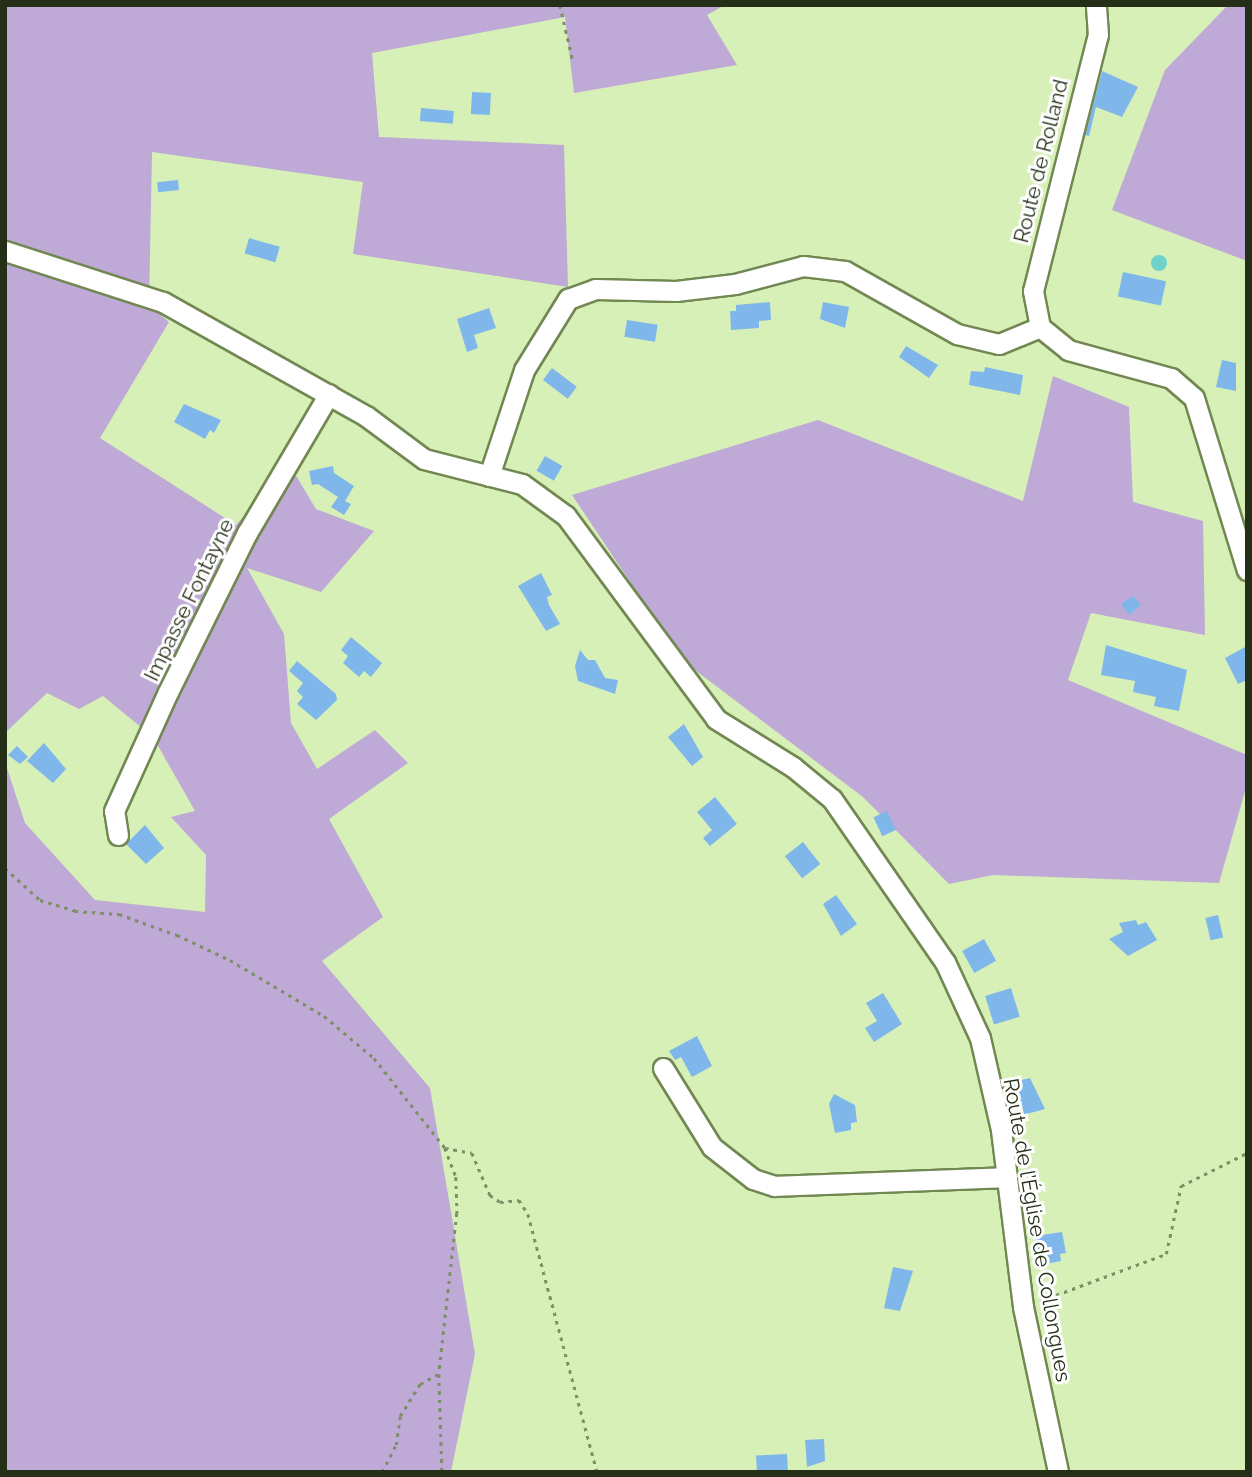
<!DOCTYPE html>
<meta charset="utf-8">
<style>
body{margin:0}
#map{position:relative;width:1252px;height:1477px;overflow:hidden;background:#d7f0b7;font-family:Raleway,sans-serif}
div>[style]{position:absolute}
.green>*{inset:0;background:#bfa9d6}
.water>*{inset:0;background:#6ed2c9}
.round{border-radius:50%}
.building>*{inset:0;background:#7fb7eb;transform-origin:0 0}
.path>*{height:2.5px;margin-top:-1.25px;transform-origin:0;background:repeating-linear-gradient(90deg,#7d8f67 0 3.5px,transparent 0 8.5px)}
.roads{filter:drop-shadow(2px 0 #728853) drop-shadow(-2px 0 #728853) drop-shadow(0 2px #728853) drop-shadow(0 -2px #728853)}
.minor>*{height:19px;margin:-9.5px;padding:0 9.5px;transform-origin:9.5px;border-radius:9.5px;background:#fff}
span{translate:-50% -50%;white-space:nowrap;text-align:center;line-height:1.15;-webkit-text-stroke:6px #fff;paint-order:stroke}
.street-label{font-size:21px;color:#252f18}
.frame{position:absolute;inset:0;border:7px solid #252f18;pointer-events:none}
</style>
<div id="map">
<div class="green">
<div style="clip-path:polygon(5px 5px,725px 5px,707px 15px,737px 65px,574px 93px,565px 17px,372px 53px,379px 137px,564px 145px,568px 287px,353px 254px,363px 182px,152px 152px,149px 305px,169px 322px,100px 438px,236px 525px,289px 464px,316px 509px,374px 531px,321px 592px,247px 568px,284px 634px,291px 723px,317px 769px,375px 730px,408px 763px,329px 819px,383px 917px,322px 961px,430px 1088px,475px 1354px,451px 1472px,5px 1472px,5px 762px,25px 823px,95px 900px,205px 912px,206px 855px,171px 817px,195px 811px,153px 737px,103px 696px,79px 709px,47px 693px,5px 733px)"></div>
<div style="clip-path:polygon(1228px 5px,1247px 5px,1247px 261px,1112px 210px,1165px 70px)"></div>
<div style="clip-path:polygon(1053px 376px,1129px 407px,1133px 502px,1203px 521px,1205px 635px,1091px 613px,1068px 680px,1247px 755px,1247px 784px,1219px 883px,993px 875px,949px 884px,863px 797px,683px 661px,572px 495px,818px 420px,1023px 501px)"></div>
</div>
<div class="water">
<div class="round" style="left:1151px;top:255px;width:16px;height:16px"></div>
</div>
<div class="building">
<div style="clip-path:polygon(1102px 71px,1138px 87px,1122px 117px,1096px 107px,1089px 136px,1085px 135px)"></div>
<div style="left:472px;top:92px;width:19px;height:22px;rotate:3deg"></div>
<div style="left:421px;top:108px;width:33px;height:13px;rotate:5deg"></div>
<div style="left:178px;top:180px;width:10px;height:21px;rotate:84deg"></div>
<div style="left:249px;top:238px;width:32px;height:16px;rotate:16deg"></div>
<div style="left:1123px;top:272px;width:44px;height:25px;rotate:12deg"></div>
<div style="clip-path:polygon(770px 302px,771px 320px,759px 321px,759px 328px,731px 330px,730px 311px,736px 311px,736px 305px)"></div>
<div style="clip-path:polygon(823px 302px,849px 307px,845px 328px,820px 319px)"></div>
<div style="clip-path:polygon(489px 308px,496px 328px,474px 335px,478px 348px,467px 352px,457px 319px)"></div>
<div style="left:627px;top:320px;width:31px;height:17px;rotate:9deg"></div>
<div style="clip-path:polygon(906px 346px,938px 365px,929px 378px,899px 357px)"></div>
<div style="clip-path:polygon(1222px 360px,1236px 363px,1236px 391px,1216px 387px)"></div>
<div style="clip-path:polygon(985px 367px,1023px 375px,1020px 395px,969px 385px,971px 371px,984px 372px)"></div>
<div style="left:552px;top:368px;width:31px;height:15px;rotate:37deg"></div>
<div style="clip-path:polygon(184px 404px,221px 420px,214px 433px,210px 430px,205px 439px,174px 422px)"></div>
<div style="left:545px;top:456px;width:20px;height:17px;rotate:30deg"></div>
<div style="clip-path:polygon(333px 466px,334px 473px,354px 486px,345px 501px,351px 504px,344px 515px,331px 507px,338px 497px,318px 484px,312px 485px,309px 471px)"></div>
<div style="clip-path:polygon(541px 573px,552px 595px,547px 597px,549px 605px,560px 624px,546px 631px,518px 586px)"></div>
<div style="clip-path:polygon(1133px 596px,1141px 605px,1129px 615px,1121px 604px)"></div>
<div style="clip-path:polygon(351px 637px,382px 663px,371px 677px,364px 671px,359px 677px,343px 663px,348px 656px,341px 650px)"></div>
<div style="clip-path:polygon(1106px 645px,1187px 670px,1179px 711px,1154px 706px,1156px 697px,1133px 692px,1135px 681px,1101px 675px)"></div>
<div style="clip-path:polygon(1247px 646px,1247px 680px,1238px 684px,1225px 658px)"></div>
<div style="clip-path:polygon(580px 650px,588px 660px,595px 660px,605px 678px,618px 680px,615px 694px,578px 681px,575px 666px)"></div>
<div style="clip-path:polygon(297px 661px,336px 694px,337px 700px,316px 720px,297px 704px,303px 697px,297px 691px,303px 683px,289px 671px)"></div>
<div style="clip-path:polygon(684px 724px,703px 757px,692px 766px,668px 737px)"></div>
<div style="clip-path:polygon(44px 743px,66px 769px,53px 783px,27px 761px)"></div>
<div style="clip-path:polygon(17px 746px,28px 757px,20px 764px,8px 755px)"></div>
<div style="clip-path:polygon(715px 797px,737px 824px,710px 846px,703px 838px,712px 830px,697px 812px)"></div>
<div style="left:887px;top:811px;width:21px;height:15px;rotate:65deg"></div>
<div style="clip-path:polygon(145px 825px,164px 848px,146px 864px,126px 844px)"></div>
<div style="left:803px;top:842px;width:28px;height:23px;rotate:52deg"></div>
<div style="clip-path:polygon(836px 895px,857px 924px,841px 936px,823px 904px)"></div>
<div style="left:1218px;top:915px;width:23px;height:13px;rotate:77deg"></div>
<div style="clip-path:polygon(1136px 920px,1138px 925px,1146px 922px,1157px 940px,1128px 956px,1109px 939px,1123px 932px,1119px 923px)"></div>
<div style="left:984px;top:939px;width:25px;height:25px;rotate:61deg"></div>
<div style="left:1011px;top:988px;width:30px;height:27px;rotate:73deg"></div>
<div style="clip-path:polygon(883px 993px,902px 1024px,874px 1042px,865px 1028px,877px 1021px,866px 1003px)"></div>
<div style="clip-path:polygon(697px 1036px,712px 1066px,692px 1077px,681px 1057px,675px 1060px,669px 1051px)"></div>
<div style="clip-path:polygon(1030px 1078px,1045px 1109px,1023px 1115px,1013px 1082px)"></div>
<div style="clip-path:polygon(834px 1094px,855px 1105px,857px 1122px,851px 1123px,851px 1130px,835px 1133px,829px 1104px)"></div>
<div style="clip-path:polygon(1062px 1232px,1066px 1253px,1060px 1254px,1061px 1261px,1040px 1265px,1035px 1236px)"></div>
<div style="clip-path:polygon(893px 1267px,913px 1271px,900px 1311px,884px 1308px)"></div>
<div style="clip-path:polygon(824px 1439px,825px 1461px,807px 1467px,805px 1440px)"></div>
<div style="left:787px;top:1454px;width:18px;height:31px;rotate:87deg"></div>
</div>
<div class="path">
<div style="left:560px;top:5px;width:57px;rotate:76.9deg"></div>
<div style="left:5px;top:868px;width:47px;rotate:42.4deg"></div>
<div style="left:40px;top:900px;width:37px;rotate:17deg"></div>
<div style="left:75px;top:911px;width:44px;rotate:3.9deg"></div>
<div style="left:119px;top:914px;width:62px;rotate:19.9deg"></div>
<div style="left:177px;top:935px;width:59px;rotate:25.3deg"></div>
<div style="left:230px;top:960px;width:109px;rotate:30.8deg"></div>
<div style="left:324px;top:1016px;width:65px;rotate:40deg"></div>
<div style="left:374px;top:1058px;width:115px;rotate:51.7deg"></div>
<div style="left:445px;top:1148px;width:31px;rotate:69deg"></div>
<div style="left:456px;top:1177px;width:36px;rotate:88deg"></div>
<div style="left:457px;top:1213px;width:162px;rotate:96.4deg"></div>
<div style="left:439px;top:1374px;width:98px;rotate:88.2deg"></div>
<div style="left:445px;top:1148px;width:27px;rotate:10deg"></div>
<div style="left:472px;top:1153px;width:46px;rotate:66.8deg"></div>
<div style="left:490px;top:1195px;width:12px;rotate:35deg"></div>
<div style="left:500px;top:1202px;width:19px;rotate:-6deg"></div>
<div style="left:519px;top:1200px;width:17px;rotate:57deg"></div>
<div style="left:528px;top:1214px;width:267px;rotate:75deg"></div>
<div style="left:1040px;top:1301px;width:134px;rotate:-20.5deg"></div>
<div style="left:1166px;top:1254px;width:70px;rotate:-77.6deg"></div>
<div style="left:1181px;top:1186px;width:74px;rotate:-26.6deg"></div>
<div style="left:382px;top:1472px;width:30px;rotate:-63deg"></div>
<div style="left:396px;top:1445px;width:29px;rotate:-82deg"></div>
<div style="left:400px;top:1416px;width:38px;rotate:-58deg"></div>
<div style="left:420px;top:1384px;width:21px;rotate:-29deg"></div>
</div>
<div class="roads">
<div class="minor">
<div style="left:5px;top:251px;width:166px;rotate:17.9deg"></div>
<div style="left:163px;top:302px;width:233px;rotate:29.3deg"></div>
<div style="left:366px;top:416px;width:72px;rotate:36.6deg"></div>
<div style="left:424px;top:459px;width:101px;rotate:14.3deg"></div>
<div style="left:522px;top:484px;width:54px;rotate:36deg"></div>
<div style="left:566px;top:516px;width:252px;rotate:53.5deg"></div>
<div style="left:716px;top:719px;width:91px;rotate:31.9deg"></div>
<div style="left:793px;top:767px;width:50px;rotate:39.4deg"></div>
<div style="left:832px;top:799px;width:198px;rotate:55.3deg"></div>
<div style="left:945px;top:962px;width:84px;rotate:65.3deg"></div>
<div style="left:980px;top:1038px;width:94px;rotate:77.1deg"></div>
<div style="left:1001px;top:1130px;width:178px;rotate:82.9deg"></div>
<div style="left:1023px;top:1307px;width:169px;rotate:78deg"></div>
<div style="left:1040px;top:327px;width:36px;rotate:39deg"></div>
<div style="left:1068px;top:350px;width:107px;rotate:15.2deg"></div>
<div style="left:1171px;top:378px;width:30px;rotate:41deg"></div>
<div style="left:1194px;top:398px;width:180px;rotate:72.9deg"></div>
<div style="left:1040px;top:327px;width:37px;rotate:-101deg"></div>
<div style="left:1033px;top:291px;width:264px;rotate:-75.8deg"></div>
<div style="left:1098px;top:35px;width:30px;rotate:-94deg"></div>
<div style="left:489px;top:476px;width:112px;rotate:-71.7deg"></div>
<div style="left:524px;top:370px;width:84px;rotate:-58.2deg"></div>
<div style="left:568px;top:299px;width:29px;rotate:-20deg"></div>
<div style="left:595px;top:289px;width:81px;rotate:1.4deg"></div>
<div style="left:676px;top:291px;width:59px;rotate:-6.8deg"></div>
<div style="left:735px;top:284px;width:70px;rotate:-14.8deg"></div>
<div style="left:803px;top:266px;width:42px;rotate:6.8deg"></div>
<div style="left:845px;top:271px;width:129px;rotate:29.4deg"></div>
<div style="left:957px;top:334px;width:43px;rotate:13.4deg"></div>
<div style="left:999px;top:344px;width:44px;rotate:-22.5deg"></div>
<div style="left:118px;top:835px;width:24px;rotate:-99deg"></div>
<div style="left:114px;top:811px;width:131px;rotate:-65.6deg"></div>
<div style="left:168px;top:692px;width:178px;rotate:-63.6deg"></div>
<div style="left:247px;top:533px;width:161px;rotate:-59.5deg"></div>
<div style="left:663px;top:1068px;width:93px;rotate:58.2deg"></div>
<div style="left:712px;top:1147px;width:52px;rotate:38deg"></div>
<div style="left:753px;top:1179px;width:23px;rotate:18deg"></div>
<div style="left:775px;top:1186px;width:232px;rotate:-2.2deg"></div>
</div>
</div>
<div class="street-label">
<span style="left:1041px;top:161px;rotate:-76deg">Route de Rolland</span>
<span style="left:189px;top:600px;rotate:-64deg">Impasse Fontayne</span>
<span style="left:1037px;top:1230px;rotate:80deg">Route de l’Église de Collongues</span>
</div>
<div class="frame"></div>
</div>
